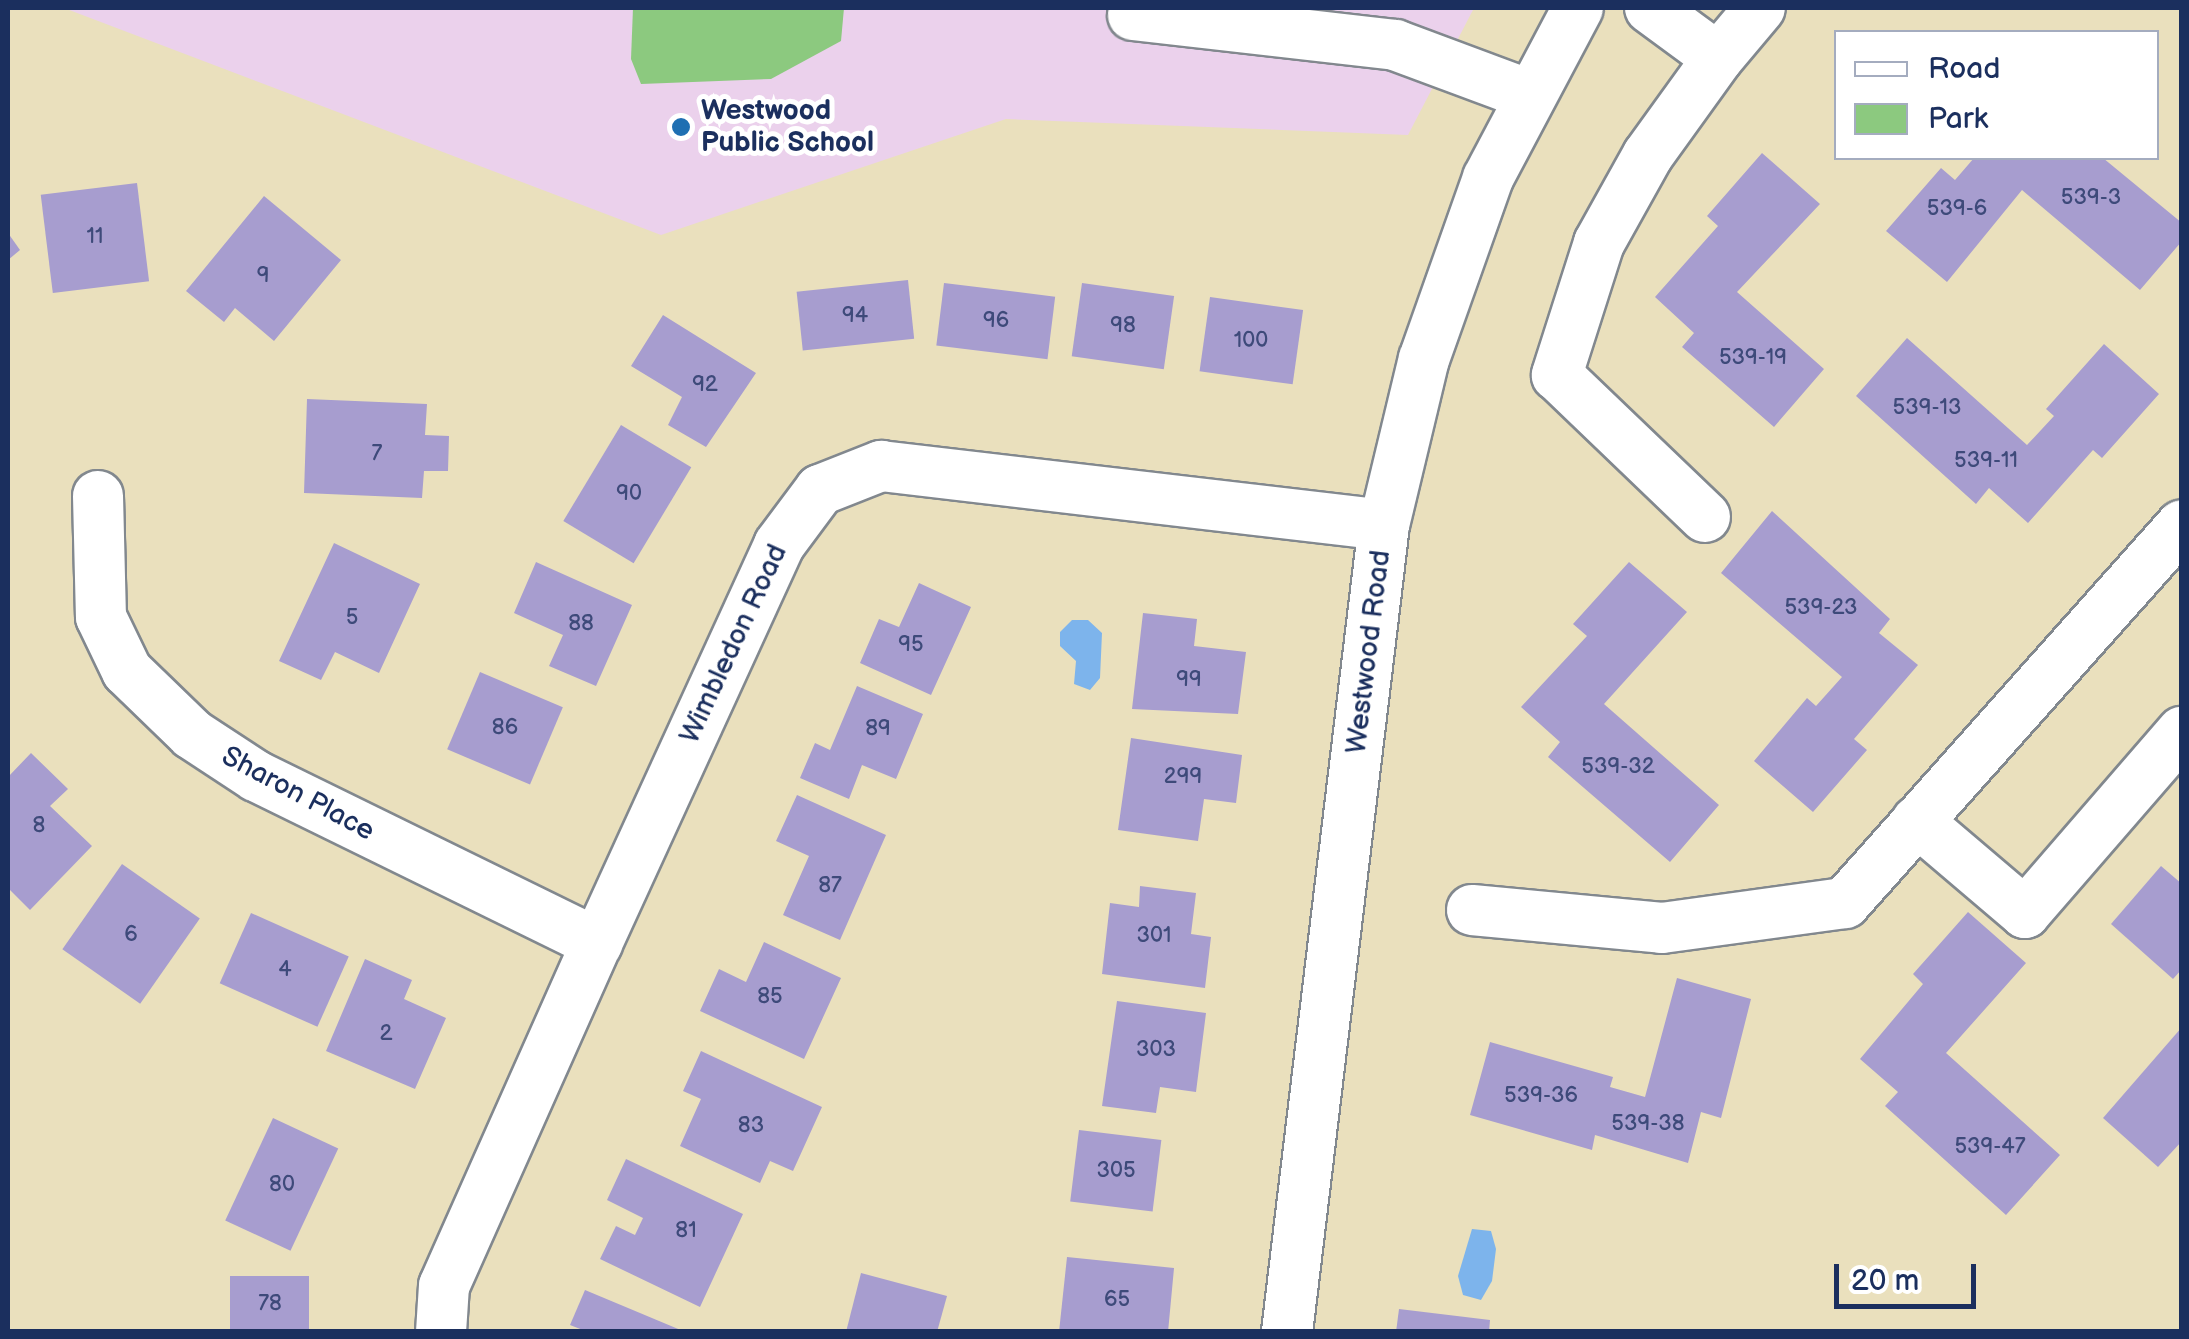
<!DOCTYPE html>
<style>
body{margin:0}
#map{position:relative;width:2189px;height:1339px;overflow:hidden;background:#eae0bd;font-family:"Balsamiq Sans",sans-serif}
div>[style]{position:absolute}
.built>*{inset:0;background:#ebd1ec}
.green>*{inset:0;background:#8cc97f}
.water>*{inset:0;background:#7db4ec}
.building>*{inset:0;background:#a79dcf;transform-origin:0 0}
.roads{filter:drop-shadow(2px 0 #82888e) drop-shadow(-2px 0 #82888e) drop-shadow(0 2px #82888e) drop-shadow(0 -2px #82888e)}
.minor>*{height:50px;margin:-25px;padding:0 25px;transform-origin:25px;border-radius:25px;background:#fff}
.dots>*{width:28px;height:28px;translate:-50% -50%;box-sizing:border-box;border:5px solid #fff;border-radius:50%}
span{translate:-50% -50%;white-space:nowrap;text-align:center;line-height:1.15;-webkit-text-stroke:10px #fff;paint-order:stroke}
.number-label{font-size:22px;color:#3e4a7a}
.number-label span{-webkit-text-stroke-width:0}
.poi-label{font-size:28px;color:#1b2f5e;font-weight:700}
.left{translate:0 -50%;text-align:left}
.street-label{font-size:28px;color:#1b2f5e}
.frame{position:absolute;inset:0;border:10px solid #1b2f5e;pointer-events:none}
.legend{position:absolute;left:1834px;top:30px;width:325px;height:130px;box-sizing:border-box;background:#fff;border:2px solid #a4acbf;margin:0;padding:12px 18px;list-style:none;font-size:30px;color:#1b2f5e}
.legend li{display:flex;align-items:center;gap:20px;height:50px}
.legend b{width:50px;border:2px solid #a4acbf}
.scale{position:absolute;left:1834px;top:1264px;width:142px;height:45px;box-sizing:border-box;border:5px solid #1b2f5e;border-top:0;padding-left:12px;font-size:30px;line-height:35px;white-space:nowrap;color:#1b2f5e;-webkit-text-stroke:8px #fff;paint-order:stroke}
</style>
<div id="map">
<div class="built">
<i style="clip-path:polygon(64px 8px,1474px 8px,1408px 135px,1006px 119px,661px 235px)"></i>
</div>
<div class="green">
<i style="clip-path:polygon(633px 8px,844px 8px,841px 41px,771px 79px,641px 84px,631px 59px)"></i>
</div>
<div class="water">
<i style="clip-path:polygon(1072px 620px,1088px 620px,1102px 633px,1100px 678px,1090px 690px,1074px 684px,1076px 661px,1060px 646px,1060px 632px)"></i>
<i style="clip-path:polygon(1472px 1229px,1491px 1231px,1496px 1249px,1492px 1281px,1481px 1300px,1463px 1295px,1458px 1276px)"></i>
</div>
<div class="building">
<i style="clip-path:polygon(1762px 153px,1820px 204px,1737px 292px,1824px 369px,1774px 427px,1682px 347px,1694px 333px,1655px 297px,1718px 226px,1707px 216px)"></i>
<i style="clip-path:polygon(1974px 158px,2103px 158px,2182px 223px,2182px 241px,2140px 290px,2022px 190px,1947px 282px,1886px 231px,1941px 168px,1955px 180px)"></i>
<i style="left:137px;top:183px;width:99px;height:97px;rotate:83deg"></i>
<i style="clip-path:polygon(264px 196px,341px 260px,274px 341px,235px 308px,224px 322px,186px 291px)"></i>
<i style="clip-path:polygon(8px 233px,20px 250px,8px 260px)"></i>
<i style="left:908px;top:280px;width:59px;height:112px;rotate:84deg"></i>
<i style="left:944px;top:283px;width:112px;height:63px;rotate:7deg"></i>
<i style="left:1082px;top:283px;width:93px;height:74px;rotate:8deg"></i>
<i style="left:1210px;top:297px;width:94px;height:75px;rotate:8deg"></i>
<i style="clip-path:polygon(663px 315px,756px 373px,706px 447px,668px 425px,682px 397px,631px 366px)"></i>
<i style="clip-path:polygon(1907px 338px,2027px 445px,2054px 416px,2046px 409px,2104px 344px,2159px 394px,2102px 458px,2093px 450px,2028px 523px,1989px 488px,1976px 504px,1856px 396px)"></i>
<i style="clip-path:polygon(307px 399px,427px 404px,425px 435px,449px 436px,448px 471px,424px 471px,422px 498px,304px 493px)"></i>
<i style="left:621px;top:425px;width:82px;height:112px;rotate:31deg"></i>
<i style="clip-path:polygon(1772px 511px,1890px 619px,1879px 633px,1918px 665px,1854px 739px,1867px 750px,1813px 812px,1754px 761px,1807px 698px,1816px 706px,1842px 677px,1721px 573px)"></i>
<i style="clip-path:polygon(334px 543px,420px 584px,379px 673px,335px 652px,321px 680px,279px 661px)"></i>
<i style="clip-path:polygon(536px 562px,632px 605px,596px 686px,549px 666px,563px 635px,514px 613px)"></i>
<i style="clip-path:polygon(1629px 562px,1687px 612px,1604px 704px,1719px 805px,1670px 862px,1548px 757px,1560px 742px,1521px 707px,1587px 636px,1573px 624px)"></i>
<i style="clip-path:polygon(919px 583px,971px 607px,931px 695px,860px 663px,879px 619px,899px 627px)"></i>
<i style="clip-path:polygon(1143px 613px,1197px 619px,1194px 646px,1246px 652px,1238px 714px,1132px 709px)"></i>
<i style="left:480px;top:672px;width:90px;height:84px;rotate:23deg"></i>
<i style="clip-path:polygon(857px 686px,923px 714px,896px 779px,862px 765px,849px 799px,800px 778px,815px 743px,830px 750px)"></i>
<i style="clip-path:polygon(1131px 738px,1242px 755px,1236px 803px,1204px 799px,1198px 841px,1118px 830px)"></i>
<i style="clip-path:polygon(31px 753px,68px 789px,50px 806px,92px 846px,30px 910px,8px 888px,8px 777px)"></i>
<i style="clip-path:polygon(797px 795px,886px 835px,840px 940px,783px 915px,809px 856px,776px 841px)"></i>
<i style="left:122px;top:864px;width:95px;height:104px;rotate:35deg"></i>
<i style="clip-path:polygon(2161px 866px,2182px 884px,2182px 969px,2173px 979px,2111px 924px)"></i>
<i style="clip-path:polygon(1140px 886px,1196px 893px,1191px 934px,1211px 937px,1205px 988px,1102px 974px,1110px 903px,1139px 907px)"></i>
<i style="clip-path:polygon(1968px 912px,2026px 963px,1946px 1053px,2060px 1155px,2006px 1215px,1885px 1106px,1898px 1092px,1860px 1059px,1923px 984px,1913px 974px)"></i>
<i style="left:251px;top:913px;width:107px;height:77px;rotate:24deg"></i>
<i style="clip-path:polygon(764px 942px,841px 978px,804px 1059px,700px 1011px,719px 969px,746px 982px)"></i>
<i style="clip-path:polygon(365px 959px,412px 980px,404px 999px,446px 1018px,415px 1089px,326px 1051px)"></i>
<i style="clip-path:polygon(1677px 978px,1751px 999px,1721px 1118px,1701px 1112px,1688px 1163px,1595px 1135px,1592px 1150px,1470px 1115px,1490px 1042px,1613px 1077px,1610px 1087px,1645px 1097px)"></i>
<i style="clip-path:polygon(1117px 1001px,1206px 1013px,1196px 1092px,1160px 1087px,1156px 1113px,1102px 1106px)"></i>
<i style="clip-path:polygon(2182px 1027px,2182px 1141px,2158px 1167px,2103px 1118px)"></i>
<i style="clip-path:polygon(701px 1051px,822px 1107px,793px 1171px,770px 1161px,760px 1183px,680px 1146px,701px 1099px,683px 1091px)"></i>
<i style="left:273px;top:1118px;width:72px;height:113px;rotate:25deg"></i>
<i style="left:1079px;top:1130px;width:83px;height:72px;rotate:7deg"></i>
<i style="clip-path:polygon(626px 1159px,743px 1214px,700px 1307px,600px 1259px,616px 1226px,635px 1235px,643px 1218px,607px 1200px)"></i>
<i style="clip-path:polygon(1067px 1257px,1174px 1268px,1168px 1332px,1059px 1332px)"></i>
<i style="clip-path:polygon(861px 1273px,947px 1296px,937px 1332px,846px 1332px)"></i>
<i style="left:309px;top:1276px;width:56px;height:79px;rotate:90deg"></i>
<i style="clip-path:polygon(585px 1290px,683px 1331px,683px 1332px,588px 1332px,570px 1325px)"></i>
<i style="clip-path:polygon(1399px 1309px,1490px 1320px,1489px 1332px,1396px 1332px)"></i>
</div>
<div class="roads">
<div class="minor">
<i style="left:1650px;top:8px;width:84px;rotate:36.3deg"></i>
<i style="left:1718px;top:58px;width:120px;rotate:125.8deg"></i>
<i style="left:1648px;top:155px;width:101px;rotate:119.1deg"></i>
<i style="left:1599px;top:243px;width:139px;rotate:107.7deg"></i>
<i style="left:1557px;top:375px;width:205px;rotate:43.8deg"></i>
<i style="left:1133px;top:15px;width:264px;rotate:6.5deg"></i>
<i style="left:1395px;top:45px;width:141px;rotate:20.4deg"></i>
<i style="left:1718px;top:58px;width:65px;rotate:-50deg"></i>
<i style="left:98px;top:496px;width:121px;rotate:88.6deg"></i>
<i style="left:101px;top:617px;width:60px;rotate:64.3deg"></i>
<i style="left:127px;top:671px;width:91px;rotate:44.1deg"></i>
<i style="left:192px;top:734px;width:77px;rotate:33.3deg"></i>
<i style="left:256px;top:776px;width:380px;rotate:26.1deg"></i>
<i style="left:1917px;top:821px;width:142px;rotate:40.4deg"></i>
<i style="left:2025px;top:913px;width:240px;rotate:-49.1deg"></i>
<i style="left:1472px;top:910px;width:191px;rotate:5.4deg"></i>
<i style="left:1662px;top:928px;width:185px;rotate:-7.8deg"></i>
<i style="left:1845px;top:903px;width:506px;rotate:-48.28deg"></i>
<i style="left:441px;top:1332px;width:46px;rotate:-86.3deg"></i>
<i style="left:444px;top:1286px;width:376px;rotate:-66deg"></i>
<i style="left:597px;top:943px;width:438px;rotate:-65.4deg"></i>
<i style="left:779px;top:545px;width:69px;rotate:-53.3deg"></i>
<i style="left:820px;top:490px;width:66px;rotate:-21.5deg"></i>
<i style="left:881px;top:466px;width:506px;rotate:6.69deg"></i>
<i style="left:1287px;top:1332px;width:813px;rotate:-83.15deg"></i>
<i style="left:1384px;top:525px;width:171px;rotate:-76.5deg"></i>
<i style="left:1424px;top:359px;width:192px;rotate:-70.5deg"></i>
<i style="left:1488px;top:178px;width:192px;rotate:-62.1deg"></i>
</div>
</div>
<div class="dots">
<i style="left:681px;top:127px;background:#1f6fb2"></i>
</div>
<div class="number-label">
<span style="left:2091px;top:198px">539-3</span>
<span style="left:1957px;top:209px">539-6</span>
<span style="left:95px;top:237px">11</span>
<span style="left:263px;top:276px">9</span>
<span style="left:855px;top:316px">94</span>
<span style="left:996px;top:321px">96</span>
<span style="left:1123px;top:326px">98</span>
<span style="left:1251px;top:341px">100</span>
<span style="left:1753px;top:358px">539-19</span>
<span style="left:705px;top:385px">92</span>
<span style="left:1927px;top:408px">539-13</span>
<span style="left:377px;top:454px">7</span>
<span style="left:1986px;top:461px">539-11</span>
<span style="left:629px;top:494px">90</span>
<span style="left:1821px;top:608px">539-23</span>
<span style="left:352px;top:618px">5</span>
<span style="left:581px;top:624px">88</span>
<span style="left:911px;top:645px">95</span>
<span style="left:1189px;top:680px">99</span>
<span style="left:505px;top:728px">86</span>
<span style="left:878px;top:729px">89</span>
<span style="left:1618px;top:767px">539-32</span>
<span style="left:1183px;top:777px">299</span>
<span style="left:39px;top:826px">8</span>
<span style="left:830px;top:886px">87</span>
<span style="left:131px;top:935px">6</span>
<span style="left:1154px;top:936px">301</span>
<span style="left:285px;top:970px">4</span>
<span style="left:770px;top:997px">85</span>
<span style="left:386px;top:1034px">2</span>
<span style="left:1156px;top:1050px">303</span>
<span style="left:1541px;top:1096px">539-36</span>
<span style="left:1648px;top:1124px">539-38</span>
<span style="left:751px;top:1126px">83</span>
<span style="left:1990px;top:1147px">539-47</span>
<span style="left:1116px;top:1171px">305</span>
<span style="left:282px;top:1185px">80</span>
<span style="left:686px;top:1231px">81</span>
<span style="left:1117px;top:1300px">65</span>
<span style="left:270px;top:1304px">78</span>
</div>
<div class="poi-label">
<span class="left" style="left:701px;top:127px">Westwood<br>Public School</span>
</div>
<div class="street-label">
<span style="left:734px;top:644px;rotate:-65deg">Wimbledon Road</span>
<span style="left:1369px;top:652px;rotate:-83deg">Westwood Road</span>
<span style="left:298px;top:794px;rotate:28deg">Sharon Place</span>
</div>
<div class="frame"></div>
<ul class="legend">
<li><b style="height:12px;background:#fff"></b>Road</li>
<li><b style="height:28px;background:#8cc97f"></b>Park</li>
</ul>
<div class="scale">20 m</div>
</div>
